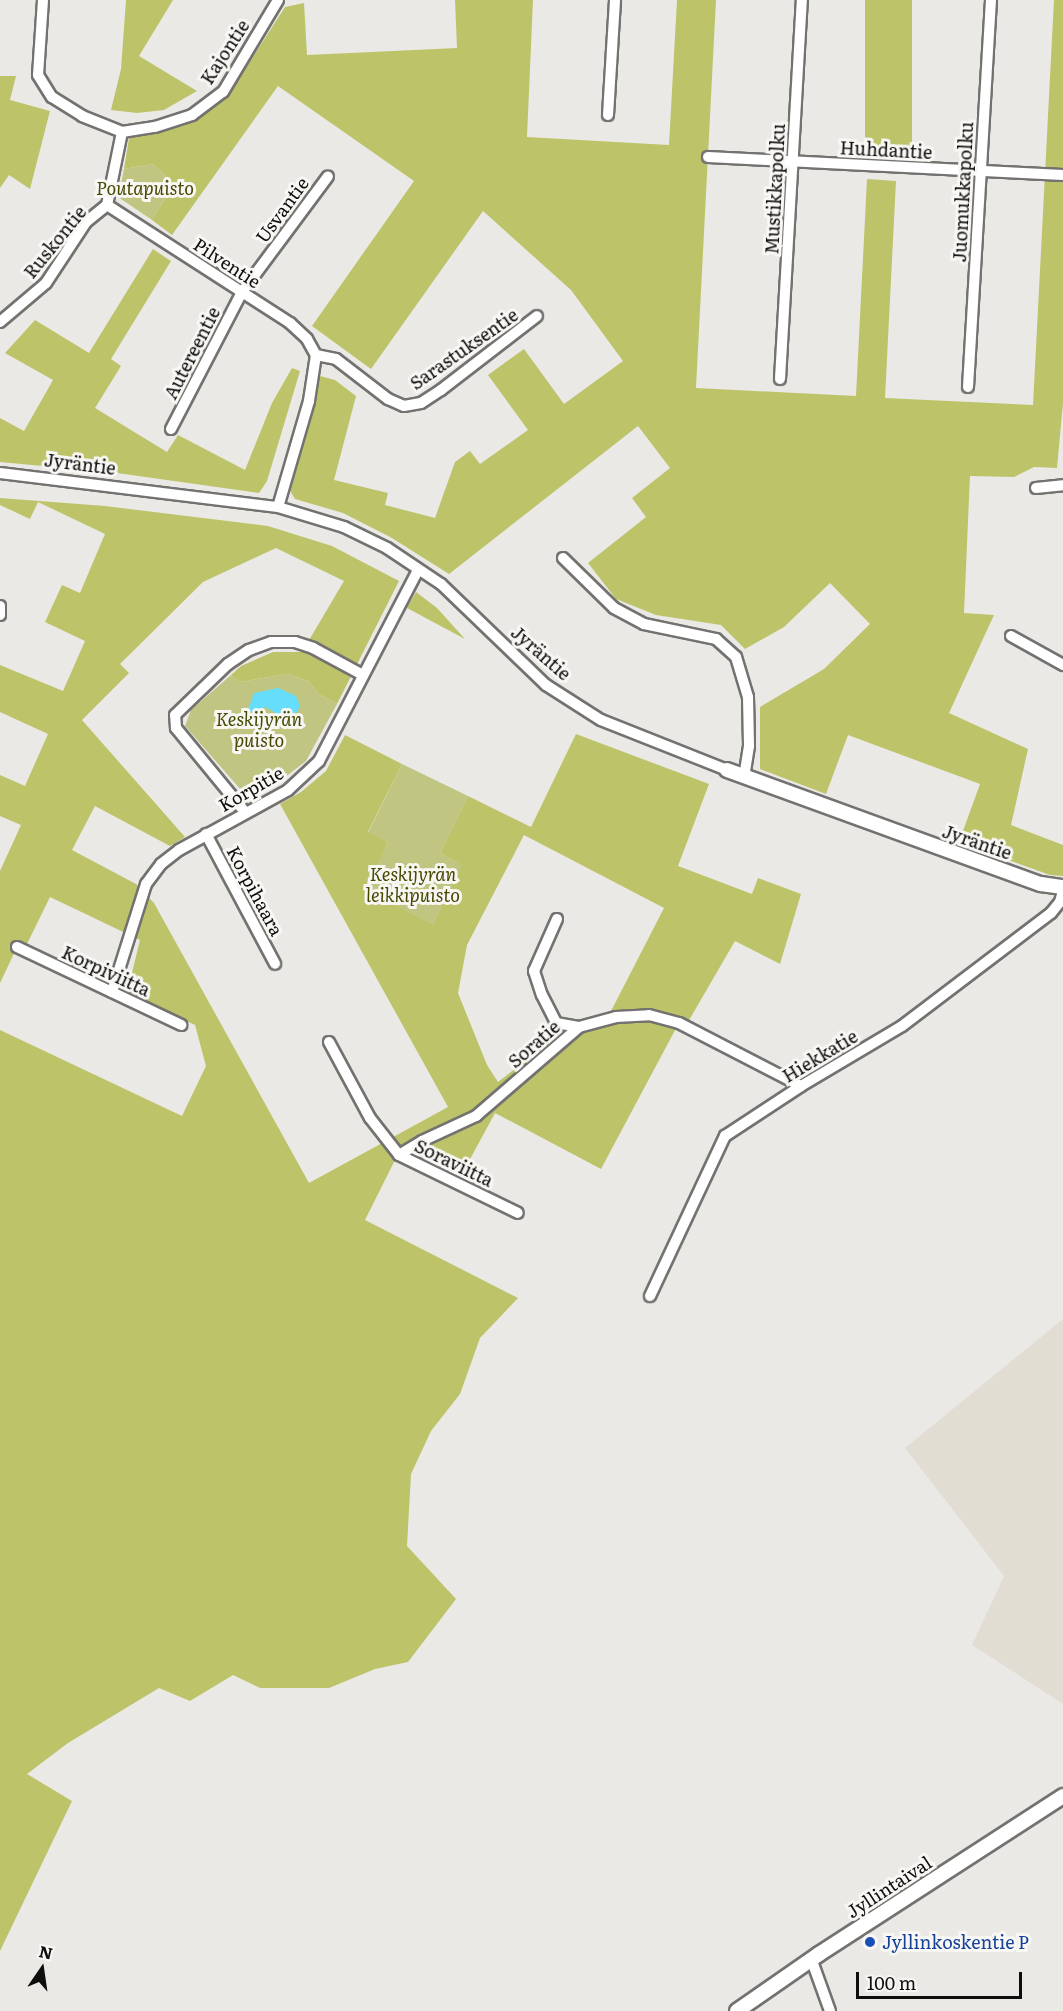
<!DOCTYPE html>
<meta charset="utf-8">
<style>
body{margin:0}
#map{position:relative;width:1063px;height:2011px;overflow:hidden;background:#ebe9e6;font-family:Literata,serif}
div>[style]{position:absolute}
.built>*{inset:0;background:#e2ddd3}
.green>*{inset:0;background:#c0c682}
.forest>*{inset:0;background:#bdc369;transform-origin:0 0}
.water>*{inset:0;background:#65ddfb}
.roads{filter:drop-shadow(2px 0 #747270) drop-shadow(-2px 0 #747270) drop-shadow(0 2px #747270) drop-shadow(0 -2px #747270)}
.minor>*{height:10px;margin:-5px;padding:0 5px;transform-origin:5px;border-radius:5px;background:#fff}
.tertiary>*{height:14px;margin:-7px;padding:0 7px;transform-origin:7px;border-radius:7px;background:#fff}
.dots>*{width:16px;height:16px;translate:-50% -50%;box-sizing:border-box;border:3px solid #f8f7f4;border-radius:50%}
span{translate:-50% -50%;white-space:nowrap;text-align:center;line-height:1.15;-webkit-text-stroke:6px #f8f7f4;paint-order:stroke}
.street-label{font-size:18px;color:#0e0e0d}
.park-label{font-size:18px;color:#464900;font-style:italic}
.transit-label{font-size:18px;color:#164399}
.left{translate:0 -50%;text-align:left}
.north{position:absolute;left:12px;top:1939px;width:60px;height:60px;-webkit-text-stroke:4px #f8f7f4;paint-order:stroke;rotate:13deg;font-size:16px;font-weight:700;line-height:24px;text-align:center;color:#0e0e0d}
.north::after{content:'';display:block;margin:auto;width:21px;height:27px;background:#0e0e0d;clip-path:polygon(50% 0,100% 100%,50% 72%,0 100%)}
.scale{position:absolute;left:856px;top:1972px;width:166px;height:27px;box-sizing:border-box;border:3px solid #0e0e0d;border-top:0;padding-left:8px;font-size:18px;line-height:21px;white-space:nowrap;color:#0e0e0d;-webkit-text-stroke:4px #f8f7f4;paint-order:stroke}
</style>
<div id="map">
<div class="built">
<i style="clip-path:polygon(1063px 1319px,1063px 1704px,972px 1645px,1004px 1576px,905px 1448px)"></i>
</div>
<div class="green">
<i style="clip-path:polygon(153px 164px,174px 184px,152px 220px,118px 197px,124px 169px)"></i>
<i style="clip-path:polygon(287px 674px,308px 681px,319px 694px,337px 704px,306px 761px,271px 788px,248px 798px,185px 726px,191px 710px,231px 675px,239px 682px)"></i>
<i style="clip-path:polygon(402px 764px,468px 796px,440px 853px,463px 865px,433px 924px,364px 890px,388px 843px,368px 833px)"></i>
</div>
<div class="forest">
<i style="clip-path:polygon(126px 0,173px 0,139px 56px,197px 91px,164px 110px,137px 113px,111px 110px,121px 69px)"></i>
<i style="clip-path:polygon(455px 0,533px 0,527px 137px,669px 145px,677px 0,716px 0,696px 388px,856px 396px,867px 179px,896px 181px,885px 398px,1033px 405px,1054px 0,1063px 0,1063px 403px,1057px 468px,1034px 467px,1014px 477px,970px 476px,964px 613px,994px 615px,949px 713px,1028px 749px,1011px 825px,1063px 845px,1063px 876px,1050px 875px,959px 842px,980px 784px,848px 735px,826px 794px,760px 769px,760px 707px,824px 669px,870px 624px,830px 583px,784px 627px,745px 649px,721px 625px,656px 615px,616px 599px,588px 563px,646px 517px,632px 498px,670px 468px,638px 426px,449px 574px,392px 538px,343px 513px,295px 499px,289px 489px,320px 376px,335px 380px,356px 396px,334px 480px,388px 493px,385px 505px,435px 518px,455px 462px,470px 451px,480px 464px,528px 430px,488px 375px,524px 349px,564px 404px,623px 361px,571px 290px,483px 211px,371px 369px,312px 326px,414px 181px,278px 86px,172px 235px,152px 220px,174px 184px,153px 164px,124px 169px,129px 138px,195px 121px,229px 94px,285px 7px,304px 3px,307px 55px,457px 48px)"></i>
<i style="left:865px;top:0;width:47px;height:149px"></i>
<i style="clip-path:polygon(0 76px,16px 76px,10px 100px,50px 111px,30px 189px,9px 175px,0 188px)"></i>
<i style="clip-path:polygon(153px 249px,171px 261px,111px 359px,121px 366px,95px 408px,167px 452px,178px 435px,245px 470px,272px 403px,292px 368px,300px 371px,267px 481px,259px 493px,117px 473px,0 462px,0 418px,24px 431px,53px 380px,5px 353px,35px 320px,89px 353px)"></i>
<i style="clip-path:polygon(evenodd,0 498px,105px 506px,268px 526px,332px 546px,399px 581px,337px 704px,319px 694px,308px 681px,287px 674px,239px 682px,231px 675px,241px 666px,273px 652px,302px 652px,344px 581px,276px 548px,203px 582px,120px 664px,129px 673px,82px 720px,185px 837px,170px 846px,95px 806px,72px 850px,136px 884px,154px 903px,309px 1183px,448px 1107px,280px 804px,301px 792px,326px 771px,345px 735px,402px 764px,368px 832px,388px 843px,365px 890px,433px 924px,462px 865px,440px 853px,468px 796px,531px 827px,576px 734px,709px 784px,678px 866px,752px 894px,758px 878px,801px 894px,780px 964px,735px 941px,688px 1022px,681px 1019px,601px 1169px,495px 1113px,462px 1174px,417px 1151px,395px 1160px,365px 1220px,518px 1298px,480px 1338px,460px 1394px,431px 1431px,411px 1474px,407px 1546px,456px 1599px,408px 1662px,375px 1669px,329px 1688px,260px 1688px,233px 1675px,190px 1701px,159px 1688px,68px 1743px,27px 1774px,72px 1801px,0 1951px,0 1030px,182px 1116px,206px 1066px,195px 1025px,127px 993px,140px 940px,50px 897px,26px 946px,19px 943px,0 983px,0 871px,21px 825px,0 816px,0 775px,25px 786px,48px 734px,0 712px,0 665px,63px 691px,85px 641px,45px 622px,62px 585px,80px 593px,105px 534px,38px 502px,30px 519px,0 505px,0 498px,524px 835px,664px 908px,609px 1015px,564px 1031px,498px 1082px,487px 1065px,458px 993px,467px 945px,524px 835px)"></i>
<i style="clip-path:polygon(416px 592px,437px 608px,465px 639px,407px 608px)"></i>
</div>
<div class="water">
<i style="clip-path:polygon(278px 688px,296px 696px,300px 706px,297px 712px,283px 717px,265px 707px,253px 713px,248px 710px,254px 693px)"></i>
</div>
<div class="roads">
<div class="minor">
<i style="left:43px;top:0;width:75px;rotate:93.8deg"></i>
<i style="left:38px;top:75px;width:26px;rotate:58deg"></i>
<i style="left:52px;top:97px;width:36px;rotate:32deg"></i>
<i style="left:82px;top:116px;width:43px;rotate:21.8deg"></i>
<i style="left:122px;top:132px;width:75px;rotate:101.6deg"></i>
<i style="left:608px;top:115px;width:115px;rotate:-86.5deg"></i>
<i style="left:122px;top:132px;width:33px;rotate:-9deg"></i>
<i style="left:155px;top:127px;width:39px;rotate:-18deg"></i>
<i style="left:192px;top:115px;width:39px;rotate:-37deg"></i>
<i style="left:223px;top:92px;width:107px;rotate:-59.1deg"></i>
<i style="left:708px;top:157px;width:355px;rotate:2.9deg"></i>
<i style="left:107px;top:205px;width:218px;rotate:32.8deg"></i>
<i style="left:290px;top:323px;width:23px;rotate:43deg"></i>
<i style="left:307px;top:339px;width:18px;rotate:61deg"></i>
<i style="left:316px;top:355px;width:47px;rotate:98.7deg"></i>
<i style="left:309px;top:401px;width:110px;rotate:106.3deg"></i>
<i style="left:0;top:322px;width:60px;rotate:-40.3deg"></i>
<i style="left:46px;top:283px;width:73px;rotate:-56.7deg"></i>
<i style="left:86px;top:222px;width:27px;rotate:-39deg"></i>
<i style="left:316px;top:355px;width:20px;rotate:11deg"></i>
<i style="left:336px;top:359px;width:66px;rotate:37.6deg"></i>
<i style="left:388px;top:399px;width:17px;rotate:24deg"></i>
<i style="left:404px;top:406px;width:17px;rotate:-10deg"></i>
<i style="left:421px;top:403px;width:24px;rotate:-33deg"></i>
<i style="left:441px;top:390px;width:121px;rotate:-37.6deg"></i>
<i style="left:780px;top:379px;width:380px;rotate:-86.7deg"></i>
<i style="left:968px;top:387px;width:388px;rotate:-86.6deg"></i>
<i style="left:171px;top:429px;width:154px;rotate:-62.6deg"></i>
<i style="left:242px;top:292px;width:144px;rotate:-53.4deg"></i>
<i style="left:0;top:473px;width:280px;rotate:7deg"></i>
<i style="left:278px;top:507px;width:69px;rotate:16.9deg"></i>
<i style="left:344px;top:527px;width:48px;rotate:26deg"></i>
<i style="left:387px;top:548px;width:65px;rotate:33.7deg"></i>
<i style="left:441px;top:584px;width:146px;rotate:43.9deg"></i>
<i style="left:546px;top:685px;width:65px;rotate:32.5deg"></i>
<i style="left:601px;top:720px;width:136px;rotate:21.6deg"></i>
<i style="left:1036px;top:488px;width:27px;rotate:-6deg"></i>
<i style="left:563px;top:558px;width:71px;rotate:44.4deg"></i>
<i style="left:614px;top:608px;width:34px;rotate:28deg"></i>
<i style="left:644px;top:624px;width:74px;rotate:11.8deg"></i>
<i style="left:716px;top:639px;width:27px;rotate:42deg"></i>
<i style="left:736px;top:657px;width:42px;rotate:73.3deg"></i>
<i style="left:748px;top:697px;width:49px;rotate:88.8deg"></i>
<i style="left:749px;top:746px;width:30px;rotate:99deg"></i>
<i style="left:0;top:606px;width:9px;rotate:90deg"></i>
<i style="left:1011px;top:636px;width:60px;rotate:29.1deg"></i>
<i style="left:245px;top:812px;width:109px;rotate:-129.4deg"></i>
<i style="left:176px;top:728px;width:13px;rotate:-94deg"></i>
<i style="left:175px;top:715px;width:74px;rotate:-43.9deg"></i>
<i style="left:228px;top:664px;width:25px;rotate:-34deg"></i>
<i style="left:249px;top:650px;width:23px;rotate:-20deg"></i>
<i style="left:271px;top:642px;width:24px"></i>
<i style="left:295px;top:642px;width:19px;rotate:18deg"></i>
<i style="left:313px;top:648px;width:57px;rotate:28.4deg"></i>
<i style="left:206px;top:834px;width:147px;rotate:62deg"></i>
<i style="left:557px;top:919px;width:57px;rotate:113.9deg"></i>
<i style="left:534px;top:971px;width:25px;rotate:72deg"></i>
<i style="left:542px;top:995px;width:31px;rotate:63deg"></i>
<i style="left:556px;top:1023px;width:23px;rotate:10deg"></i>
<i style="left:17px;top:947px;width:182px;rotate:25.4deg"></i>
<i style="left:112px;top:992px;width:113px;rotate:-72.5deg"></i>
<i style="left:146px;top:884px;width:25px;rotate:-53deg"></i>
<i style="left:161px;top:864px;width:23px;rotate:-38deg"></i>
<i style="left:179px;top:850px;width:124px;rotate:-28.8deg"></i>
<i style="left:288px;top:790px;width:42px;rotate:-43.1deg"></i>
<i style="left:319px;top:761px;width:215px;rotate:-62.6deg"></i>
<i style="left:329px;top:1042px;width:86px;rotate:61.7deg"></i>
<i style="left:370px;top:1118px;width:47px;rotate:51.9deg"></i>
<i style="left:399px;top:1155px;width:132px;rotate:26deg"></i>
<i style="left:399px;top:1155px;width:27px;rotate:-31deg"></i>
<i style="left:422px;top:1141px;width:60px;rotate:-24.8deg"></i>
<i style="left:476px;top:1116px;width:136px;rotate:-40.8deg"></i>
<i style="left:579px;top:1027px;width:38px;rotate:-15deg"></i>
<i style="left:616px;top:1017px;width:33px;rotate:-3deg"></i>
<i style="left:649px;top:1015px;width:31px;rotate:15deg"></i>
<i style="left:679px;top:1023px;width:137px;rotate:27.3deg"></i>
<i style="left:650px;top:1296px;width:177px;rotate:-64.9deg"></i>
<i style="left:725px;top:1136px;width:91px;rotate:-33.3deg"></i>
<i style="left:801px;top:1086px;width:117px;rotate:-30.7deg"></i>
<i style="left:902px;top:1026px;width:187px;rotate:-37.2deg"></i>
<i style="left:1051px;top:913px;width:14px;rotate:-51deg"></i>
<i style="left:1060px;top:902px;width:11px;rotate:-75deg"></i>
<i style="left:812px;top:1961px;width:53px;rotate:70.2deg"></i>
</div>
<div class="tertiary">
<i style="left:727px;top:770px;width:334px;rotate:20deg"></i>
<i style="left:1041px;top:884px;width:22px;rotate:8deg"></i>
<i style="left:737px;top:2011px;width:100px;rotate:-34.8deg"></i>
<i style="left:819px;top:1954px;width:291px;rotate:-32.9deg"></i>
</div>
</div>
<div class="dots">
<i style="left:870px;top:1942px;background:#1a4fb4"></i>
</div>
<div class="street-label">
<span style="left:225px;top:52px;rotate:-57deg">Kajontie</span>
<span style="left:886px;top:150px;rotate:3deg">Huhdantie</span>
<span style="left:775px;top:189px;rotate:-87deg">Mustikkapolku</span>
<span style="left:963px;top:192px;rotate:-87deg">Juomukkapolku</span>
<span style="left:282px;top:210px;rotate:-54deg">Usvantie</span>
<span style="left:55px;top:242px;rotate:-51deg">Ruskontie</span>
<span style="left:227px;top:263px;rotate:33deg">Pilventie</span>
<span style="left:464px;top:349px;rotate:-35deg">Sarastuksentie</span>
<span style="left:192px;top:353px;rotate:-63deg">Autereentie</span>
<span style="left:80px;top:464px;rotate:7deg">Jyräntie</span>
<span style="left:541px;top:653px;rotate:41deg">Jyräntie</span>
<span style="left:251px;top:789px;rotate:-30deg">Korpitie</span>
<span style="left:977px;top:842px;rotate:19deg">Jyräntie</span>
<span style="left:255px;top:891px;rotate:62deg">Korpihaara</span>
<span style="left:106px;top:971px;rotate:25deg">Korpiviitta</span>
<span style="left:534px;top:1044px;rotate:-41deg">Soratie</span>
<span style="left:820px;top:1056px;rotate:-31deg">Hiekkatie</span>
<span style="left:454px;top:1163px;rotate:26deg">Soraviitta</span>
<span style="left:889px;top:1887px;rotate:-33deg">Jyllintaival</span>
</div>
<div class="park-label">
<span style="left:145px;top:188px">Poutapuisto</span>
<span style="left:259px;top:730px">Keskijyrän<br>puisto</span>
<span style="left:413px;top:885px">Keskijyrän<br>leikkipuisto</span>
</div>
<div class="transit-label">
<span class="left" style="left:882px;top:1942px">Jyllinkoskentie P</span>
</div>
<div class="north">N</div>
<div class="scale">100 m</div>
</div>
